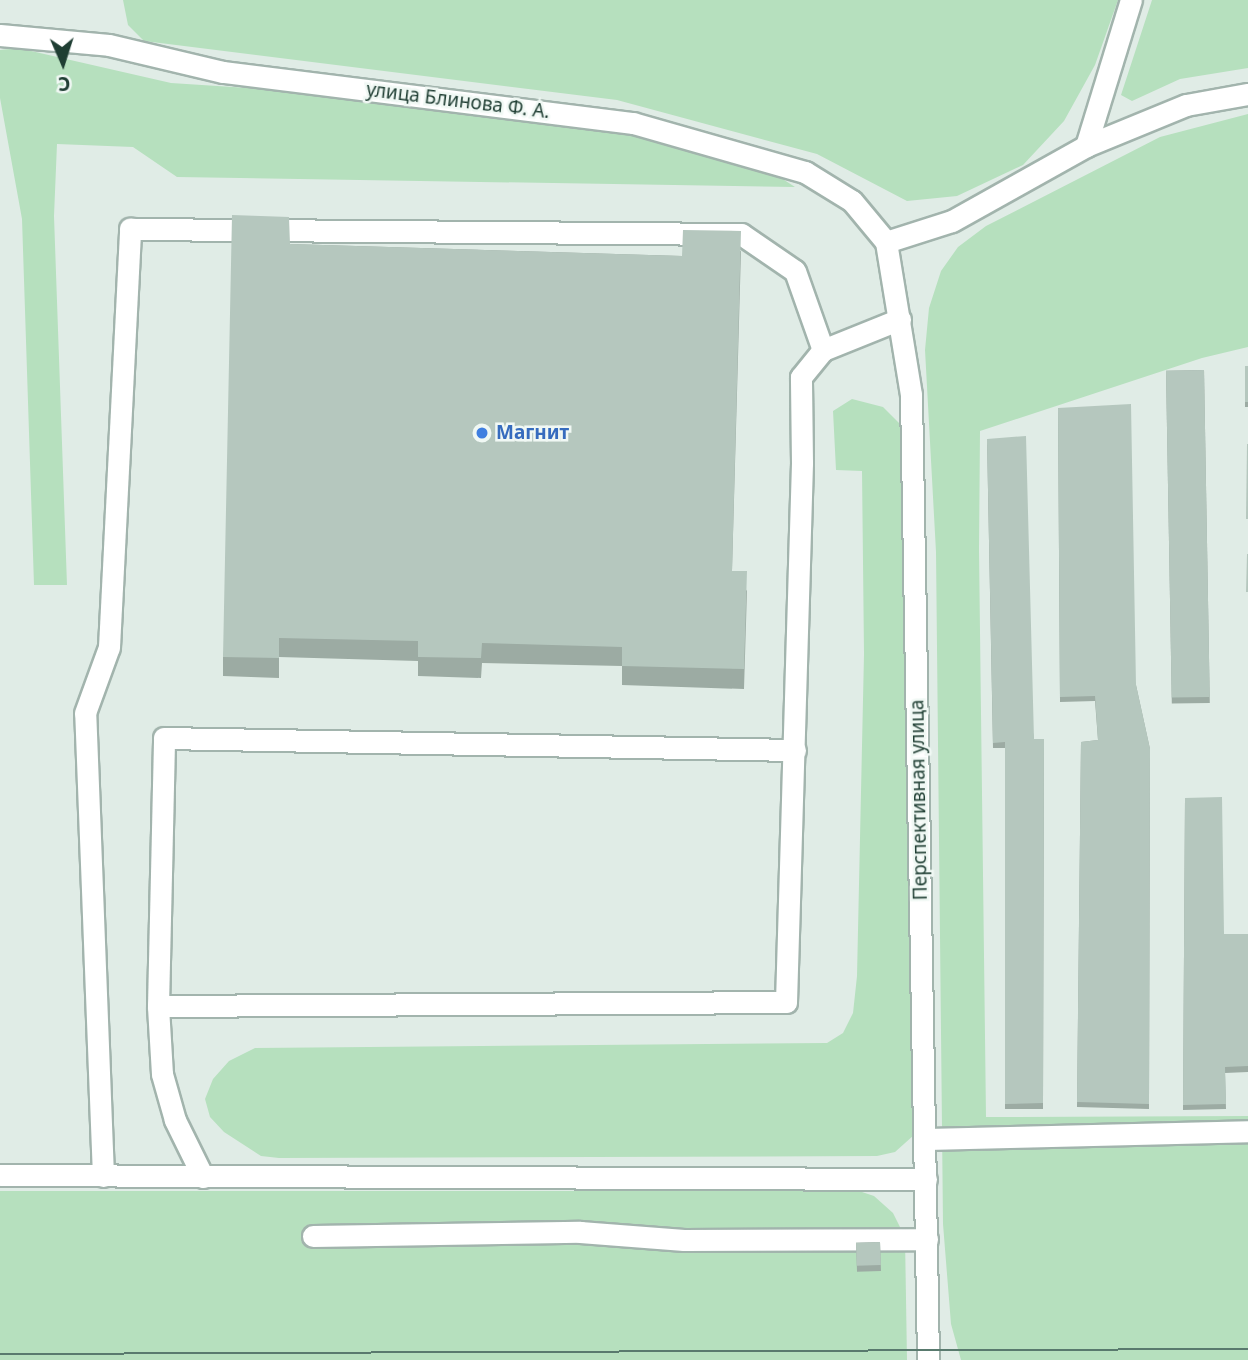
<!DOCTYPE html>
<meta charset="utf-8">
<style>
body{margin:0}
#map{position:relative;width:1248px;height:1360px;overflow:hidden;background:#e0ece6;font-family:"Noto Sans",sans-serif}
div>[style]{position:absolute}
.green>*{inset:0;background:#b6e0be}
.roads{filter:drop-shadow(2px 0 #a2b4ad) drop-shadow(-2px 0 #a2b4ad) drop-shadow(0 2px #a2b4ad) drop-shadow(0 -2px #a2b4ad)}
.minor>*{height:21px;margin:-10.5px;padding:0 10.5px;transform-origin:10.5px;border-radius:10.5px;background:#fff}
.tram>*{height:2px;margin:-1px;padding:0 1px;transform-origin:1px;border-radius:1px;background:#597a6e}
.wall>*{inset:0;background:#9caba3;transform-origin:0 0}
.building>*{inset:0;background:#b5c7be;transform-origin:0 0}
.dots>*{width:19px;height:19px;translate:-50% -50%;box-sizing:border-box;border:4px solid #f0f8f4;border-radius:50%}
span{translate:-50% -50%;white-space:nowrap;text-align:center;line-height:1.15;-webkit-text-stroke:5px #f0f8f4;paint-order:stroke}
.street-label{font-size:19px;color:#1f3e33}
.shop-label{font-size:19px;color:#366cbe;font-weight:700}
.left{translate:0 -50%;text-align:left}
.north{position:absolute;left:28px;top:28px;width:70px;height:70px;-webkit-text-stroke:5px #f0f8f4;paint-order:stroke;rotate:177deg;font-size:19px;font-weight:700;line-height:28px;text-align:center;color:#1f3e33}
.north::after{content:'';display:block;margin:auto;width:24px;height:32px;background:#1f3e33;clip-path:polygon(50% 0,100% 100%,50% 72%,0 100%)}
</style>
<div id="map">
<div class="green">
<i style="clip-path:polygon(123px 0,1118px 0,1095px 65px,1064px 121px,1023px 165px,957px 196px,907px 201px,817px 154px,617px 100px,144px 41px,128px 25px)"></i>
<i style="clip-path:polygon(1152px 0,1248px 0,1248px 68px,1180px 79px,1132px 101px,1121px 95px)"></i>
<i style="clip-path:polygon(18px 48px,171px 83px,356px 95px,566px 120px,664px 142px,775px 174px,795px 187px,177px 177px,133px 147px,57px 144px,54px 216px,67px 585px,34px 585px,22px 219px,0 98px,0 50px)"></i>
<i style="clip-path:polygon(1248px 114px,1248px 347px,1202px 358px,980px 431px,979px 550px,986px 1117px,1248px 1116px,1248px 1360px,961px 1360px,951px 1324px,943px 1224px,936px 552px,925px 350px,929px 308px,941px 271px,958px 247px,986px 226px,1160px 137px)"></i>
<i style="clip-path:polygon(852px 399px,883px 407px,901px 425px,914px 1135px,895px 1152px,877px 1156px,279px 1158px,261px 1156px,224px 1132px,210px 1117px,205px 1099px,213px 1079px,229px 1061px,255px 1048px,827px 1043px,843px 1033px,853px 1013px,857px 976px,864px 654px,862px 471px,836px 470px,833px 411px)"></i>
<i style="clip-path:polygon(0 1191px,859px 1191px,874px 1196px,893px 1213px,905px 1237px,907px 1360px,0 1360px)"></i>
</div>
<div class="roads">
<div class="minor">
<i style="left:0;top:35px;width:109px;rotate:5.2deg"></i>
<i style="left:109px;top:45px;width:117px;rotate:13.3deg"></i>
<i style="left:223px;top:72px;width:413px;rotate:7.1deg"></i>
<i style="left:633px;top:123px;width:179px;rotate:15.9deg"></i>
<i style="left:805px;top:172px;width:55px;rotate:31.7deg"></i>
<i style="left:852px;top:201px;width:53px;rotate:50.3deg"></i>
<i style="left:886px;top:242px;width:155px;rotate:80.7deg"></i>
<i style="left:911px;top:395px;width:965px;rotate:88.99deg"></i>
<i style="left:1086px;top:146px;width:153px;rotate:-72.9deg"></i>
<i style="left:886px;top:242px;width:69px;rotate:-17.7deg"></i>
<i style="left:952px;top:221px;width:154px;rotate:-29.2deg"></i>
<i style="left:1086px;top:146px;width:108px;rotate:-22.3deg"></i>
<i style="left:1186px;top:105px;width:63px;rotate:-10.1deg"></i>
<i style="left:158px;top:1006px;width:628px;rotate:-0.36deg"></i>
<i style="left:786px;top:1002px;width:539px;rotate:-88.3deg"></i>
<i style="left:802px;top:463px;width:86px;rotate:-90.7deg"></i>
<i style="left:801px;top:377px;width:35px;rotate:-51deg"></i>
<i style="left:823px;top:350px;width:83px;rotate:-21.9deg"></i>
<i style="left:927px;top:1139px;width:321px;rotate:-1.4deg"></i>
<i style="left:0;top:1175px;width:926px;rotate:0.25deg"></i>
<i style="left:103px;top:1176px;width:463px;rotate:-92.2deg"></i>
<i style="left:85px;top:713px;width:70px;rotate:-70deg"></i>
<i style="left:109px;top:647px;width:419px;rotate:-87.1deg"></i>
<i style="left:130px;top:229px;width:611px;rotate:0.47deg"></i>
<i style="left:741px;top:234px;width:65px;rotate:34.4deg"></i>
<i style="left:795px;top:271px;width:84px;rotate:70.5deg"></i>
<i style="left:203px;top:1177px;width:64px;rotate:-116.2deg"></i>
<i style="left:175px;top:1120px;width:48px;rotate:-105.8deg"></i>
<i style="left:162px;top:1074px;width:68px;rotate:-93.4deg"></i>
<i style="left:158px;top:1006px;width:268px;rotate:-88.7deg"></i>
<i style="left:164px;top:738px;width:631px;rotate:1.09deg"></i>
<i style="left:313px;top:1236px;width:267px;rotate:-0.9deg"></i>
<i style="left:580px;top:1232px;width:104px;rotate:4.4deg"></i>
<i style="left:684px;top:1240px;width:243px;rotate:-0.2deg"></i>
</div>
</div>
<div class="tram">
<i style="left:0;top:1354px;width:1248px;rotate:-0.23deg"></i>
</div>
<div class="wall">
<i style="clip-path:polygon(290px 244px,682px 256px,741px 251px,732px 571px,747px 591px,744px 689px,622px 685px,622px 666px,482px 663px,481px 678px,418px 676px,418px 661px,279px 657px,279px 678px,223px 676px,223px 657px)"></i>
<i style="left:1245px;top:366px;width:3px;height:41px"></i>
<i style="left:1204px;top:370px;width:333px;height:38px;rotate:89deg"></i>
<i style="clip-path:polygon(1058px 408px,1136px 685px,1150px 749px,1149px 1109px,1077px 1107px,1081px 742px,1098px 740px,1095px 701px,1060px 702px)"></i>
<i style="clip-path:polygon(987px 439px,1034px 739px,1044px 739px,1043px 1109px,1005px 1109px,1005px 748px,993px 748px)"></i>
<i style="clip-path:polygon(1185px 798px,1224px 934px,1248px 934px,1248px 1072px,1225px 1073px,1226px 1109px,1183px 1110px)"></i>
<i style="left:880px;top:1242px;width:29px;height:24px;rotate:88deg"></i>
</div>
<div class="building">
<i style="clip-path:polygon(232px 215px,289px 217px,290px 244px,682px 256px,683px 230px,741px 231px,732px 571px,747px 571px,744px 669px,622px 666px,622px 647px,482px 643px,481px 658px,418px 657px,418px 641px,279px 638px,279px 658px,223px 657px)"></i>
<i style="left:1245px;top:366px;width:3px;height:36px"></i>
<i style="left:1204px;top:370px;width:327px;height:38px;rotate:89deg"></i>
<i style="clip-path:polygon(1131px 404px,1136px 685px,1150px 749px,1149px 1104px,1077px 1102px,1081px 742px,1098px 740px,1095px 696px,1060px 697px,1058px 408px)"></i>
<i style="clip-path:polygon(1026px 436px,1034px 739px,1044px 739px,1043px 1103px,1005px 1104px,1005px 742px,993px 743px,987px 439px)"></i>
<i style="clip-path:polygon(1247px 444px,1248px 444px,1248px 519px,1246px 519px)"></i>
<i style="clip-path:polygon(1247px 554px,1248px 554px,1248px 592px,1246px 592px)"></i>
<i style="clip-path:polygon(1222px 797px,1224px 934px,1248px 934px,1248px 1066px,1225px 1067px,1226px 1104px,1183px 1105px,1185px 798px)"></i>
<i style="left:880px;top:1242px;width:23px;height:24px;rotate:88deg"></i>
</div>
<div class="dots">
<i style="left:482px;top:433px;background:#3f7fe0"></i>
</div>
<div class="street-label">
<span style="left:458px;top:101px;rotate:7deg">улица Блинова Ф. А.</span>
<span style="left:919px;top:800px;rotate:-91deg">Перспективная улица</span>
</div>
<div class="shop-label">
<span class="left" style="left:496px;top:433px">Магнит</span>
</div>
<div class="north">С</div>
</div>
